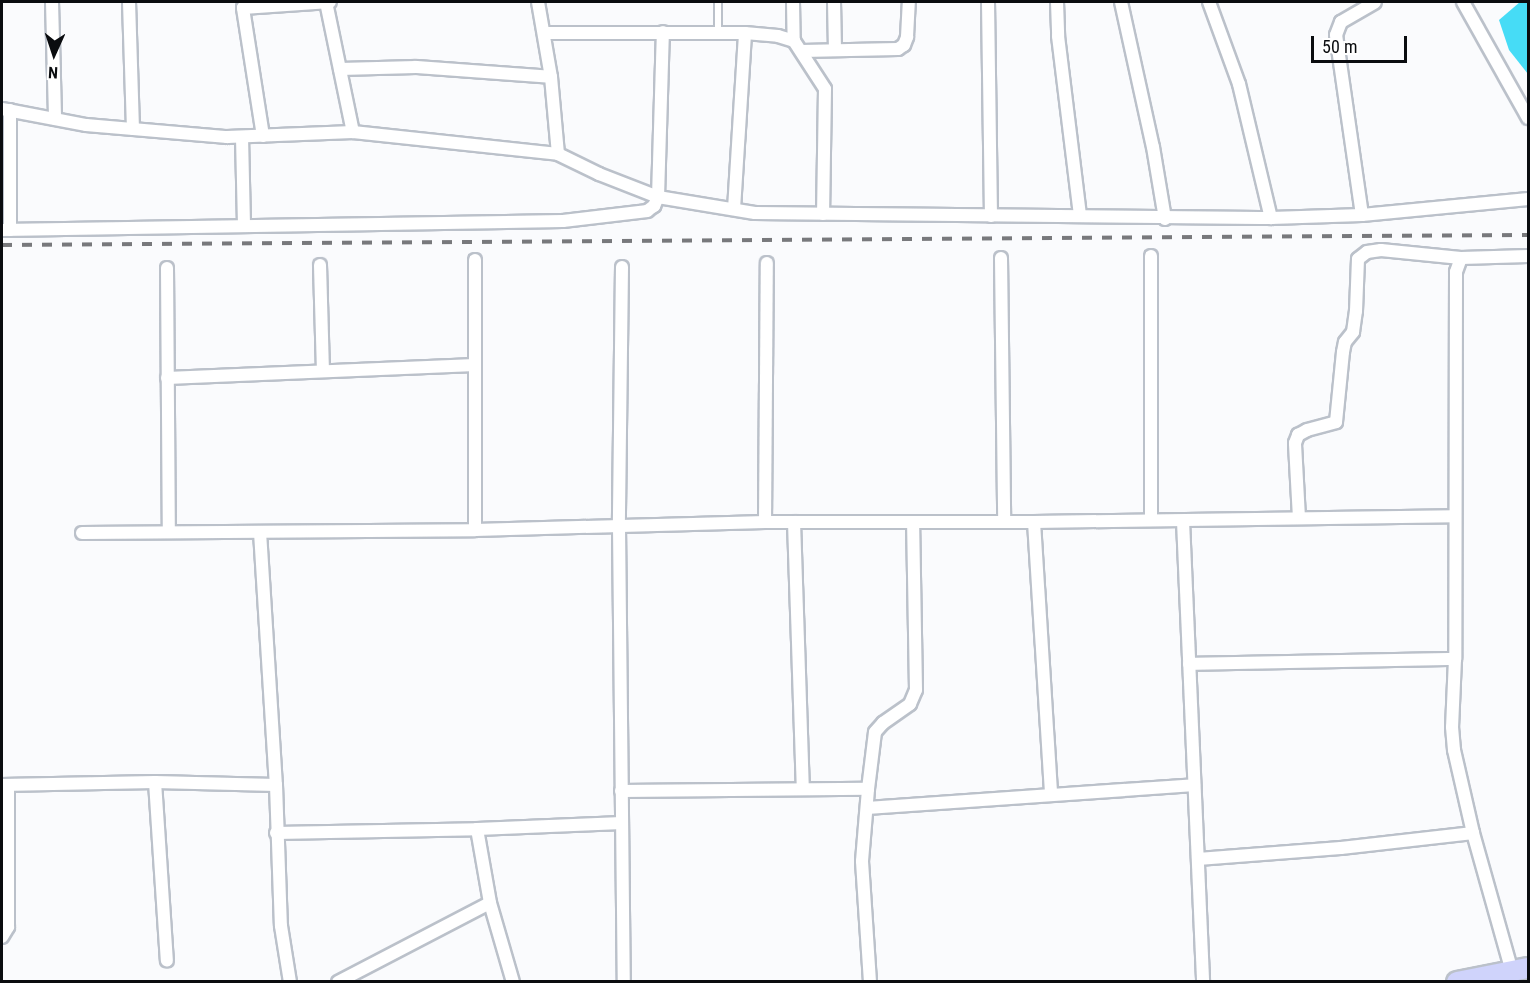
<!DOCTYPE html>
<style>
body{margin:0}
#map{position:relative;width:1530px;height:983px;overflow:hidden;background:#fafbfd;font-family:"Roboto Condensed",sans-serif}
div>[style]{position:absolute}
.water>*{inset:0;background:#46dcf6}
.roads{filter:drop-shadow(2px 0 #bbc1ca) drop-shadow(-2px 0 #bbc1ca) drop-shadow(0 2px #bbc1ca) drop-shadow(0 -2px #bbc1ca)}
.lane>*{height:6px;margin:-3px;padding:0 3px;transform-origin:3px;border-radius:3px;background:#fff}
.street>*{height:12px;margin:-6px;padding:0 6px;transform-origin:6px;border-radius:6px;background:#fff}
.primary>*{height:20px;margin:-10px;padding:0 10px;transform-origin:10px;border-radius:10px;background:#cfd3fb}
.rail>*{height:4px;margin-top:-2px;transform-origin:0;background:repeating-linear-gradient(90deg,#78797c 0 10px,transparent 0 20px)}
span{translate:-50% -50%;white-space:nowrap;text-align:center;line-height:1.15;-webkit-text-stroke:4.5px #fff;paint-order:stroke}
.frame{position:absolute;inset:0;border:3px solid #0a0c0f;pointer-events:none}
.north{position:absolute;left:24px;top:24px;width:60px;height:60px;-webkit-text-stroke:4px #fff;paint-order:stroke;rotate:183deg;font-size:16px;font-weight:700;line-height:24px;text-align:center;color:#0a0c0f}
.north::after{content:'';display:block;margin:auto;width:21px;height:27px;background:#0a0c0f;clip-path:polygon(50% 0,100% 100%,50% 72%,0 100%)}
.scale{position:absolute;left:1311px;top:36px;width:96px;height:27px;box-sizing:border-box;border:3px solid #0a0c0f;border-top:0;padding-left:8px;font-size:18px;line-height:21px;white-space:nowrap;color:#0a0c0f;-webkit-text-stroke:4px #fff;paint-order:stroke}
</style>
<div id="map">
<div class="water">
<i style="clip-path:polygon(1520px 2px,1528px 2px,1528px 74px,1509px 50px,1499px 20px)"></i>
</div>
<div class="roads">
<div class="lane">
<i style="left:718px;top:33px;width:31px;rotate:-90deg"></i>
</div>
<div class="street">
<i style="left:52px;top:2px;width:117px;rotate:88.5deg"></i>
<i style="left:129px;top:2px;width:127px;rotate:88.2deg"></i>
<i style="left:326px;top:2px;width:133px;rotate:78.3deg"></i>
<i style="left:538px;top:2px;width:76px;rotate:80.2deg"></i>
<i style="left:551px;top:77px;width:77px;rotate:84.8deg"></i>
<i style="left:793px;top:2px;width:39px;rotate:89deg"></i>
<i style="left:834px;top:2px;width:48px;rotate:88.8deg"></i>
<i style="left:988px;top:2px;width:214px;rotate:89.2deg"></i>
<i style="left:1057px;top:2px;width:34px;rotate:88deg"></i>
<i style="left:1058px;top:36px;width:181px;rotate:83deg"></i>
<i style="left:1121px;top:2px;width:148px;rotate:77.6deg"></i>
<i style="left:1153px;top:147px;width:73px;rotate:80.5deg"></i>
<i style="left:1209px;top:2px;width:87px;rotate:69.9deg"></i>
<i style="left:1239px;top:84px;width:138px;rotate:76.6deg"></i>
<i style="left:1463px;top:2px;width:133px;rotate:60.7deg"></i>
<i style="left:544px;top:33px;width:201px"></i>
<i style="left:745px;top:33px;width:33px;rotate:5deg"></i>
<i style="left:778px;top:36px;width:17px;rotate:17deg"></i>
<i style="left:794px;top:41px;width:57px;rotate:57.1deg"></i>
<i style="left:825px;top:89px;width:125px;rotate:90.9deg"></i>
<i style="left:802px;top:51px;width:96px;rotate:-1.2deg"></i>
<i style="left:898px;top:49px;width:7px;rotate:-34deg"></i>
<i style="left:904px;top:45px;width:9px;rotate:-69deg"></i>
<i style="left:907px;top:37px;width:35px;rotate:-87deg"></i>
<i style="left:340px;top:69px;width:76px;rotate:-1.5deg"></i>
<i style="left:416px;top:67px;width:135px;rotate:4.2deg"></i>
<i style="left:2px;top:109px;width:86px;rotate:10.8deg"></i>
<i style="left:86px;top:125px;width:142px;rotate:4.9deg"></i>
<i style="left:227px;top:137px;width:126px;rotate:-2.3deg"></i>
<i style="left:353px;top:132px;width:206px;rotate:6.1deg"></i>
<i style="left:558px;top:154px;width:46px;rotate:26deg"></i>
<i style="left:599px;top:174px;width:63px;rotate:21.3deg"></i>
<i style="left:658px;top:197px;width:98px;rotate:9.4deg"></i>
<i style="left:755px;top:213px;width:516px;rotate:0.56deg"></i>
<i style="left:1271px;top:218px;width:91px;rotate:-1.9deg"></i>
<i style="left:1362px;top:215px;width:167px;rotate:-5.5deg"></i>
<i style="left:10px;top:110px;width:120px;rotate:90deg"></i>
<i style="left:263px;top:136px;width:130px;rotate:-98.9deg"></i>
<i style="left:243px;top:8px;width:87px;rotate:-3.9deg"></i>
<i style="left:242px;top:137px;width:89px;rotate:88.7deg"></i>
<i style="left:734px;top:209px;width:176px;rotate:-86.4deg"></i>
<i style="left:1362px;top:215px;width:182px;rotate:-98.2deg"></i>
<i style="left:1336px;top:35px;width:14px;rotate:-69deg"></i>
<i style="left:1341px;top:22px;width:39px;rotate:-30deg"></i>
<i style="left:2px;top:230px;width:561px;rotate:-0.92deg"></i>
<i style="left:563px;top:221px;width:85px;rotate:-6.8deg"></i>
<i style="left:647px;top:211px;width:9px;rotate:-36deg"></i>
<i style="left:654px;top:206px;width:10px;rotate:-66deg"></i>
<i style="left:658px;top:197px;width:165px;rotate:-88.3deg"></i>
<i style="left:1151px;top:256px;width:264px;rotate:90deg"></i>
<i style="left:1001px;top:258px;width:264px;rotate:89.3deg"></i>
<i style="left:1461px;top:258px;width:15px;rotate:110deg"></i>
<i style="left:1456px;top:272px;width:387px;rotate:90.1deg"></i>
<i style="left:1455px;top:659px;width:68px;rotate:92.5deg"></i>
<i style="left:1452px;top:727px;width:23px;rotate:85deg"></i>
<i style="left:1454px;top:750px;width:85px;rotate:77.1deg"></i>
<i style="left:1473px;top:833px;width:144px;rotate:74.3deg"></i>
<i style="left:475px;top:260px;width:270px;rotate:90deg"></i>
<i style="left:320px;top:265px;width:106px;rotate:88.4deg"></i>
<i style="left:622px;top:267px;width:260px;rotate:90.7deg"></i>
<i style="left:619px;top:527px;width:455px;rotate:89.4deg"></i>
<i style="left:167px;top:268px;width:264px;rotate:89.6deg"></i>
<i style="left:167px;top:378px;width:308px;rotate:-2.4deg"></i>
<i style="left:1299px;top:518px;width:75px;rotate:-93.1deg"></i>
<i style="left:1295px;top:443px;width:9px;rotate:-69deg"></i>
<i style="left:1298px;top:435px;width:10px;rotate:-29deg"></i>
<i style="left:1307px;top:430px;width:30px;rotate:-15deg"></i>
<i style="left:1336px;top:422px;width:70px;rotate:-84.3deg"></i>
<i style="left:1343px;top:352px;width:10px;rotate:-79deg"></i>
<i style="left:1345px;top:342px;width:13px;rotate:-51deg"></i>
<i style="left:1353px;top:332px;width:21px;rotate:-82deg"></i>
<i style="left:1356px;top:311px;width:52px;rotate:-87.8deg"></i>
<i style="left:1358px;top:259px;width:11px;rotate:-38deg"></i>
<i style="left:1367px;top:252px;width:14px;rotate:-8deg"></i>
<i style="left:1381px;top:250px;width:80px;rotate:5.7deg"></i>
<i style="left:1461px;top:258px;width:67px;rotate:-1.7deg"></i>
<i style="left:1183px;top:521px;width:461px;rotate:87.5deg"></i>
<i style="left:765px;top:522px;width:259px;rotate:-89.6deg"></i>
<i style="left:794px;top:522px;width:267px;rotate:88.1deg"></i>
<i style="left:1034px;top:522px;width:272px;rotate:86.4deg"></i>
<i style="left:260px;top:532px;width:254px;rotate:86.4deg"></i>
<i style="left:276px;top:785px;width:141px;rotate:88deg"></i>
<i style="left:281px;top:926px;width:57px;rotate:80.9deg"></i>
<i style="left:82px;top:533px;width:393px;rotate:-0.4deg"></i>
<i style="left:475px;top:530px;width:290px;rotate:-1.6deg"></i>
<i style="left:765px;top:522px;width:269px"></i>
<i style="left:1034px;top:522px;width:420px;rotate:-0.8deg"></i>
<i style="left:1189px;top:664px;width:266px;rotate:-1.1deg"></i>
<i style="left:155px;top:782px;width:179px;rotate:86.2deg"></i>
<i style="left:2px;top:785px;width:153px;rotate:-1.1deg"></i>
<i style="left:155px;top:782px;width:121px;rotate:1.4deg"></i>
<i style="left:621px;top:791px;width:247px;rotate:-0.5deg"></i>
<i style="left:867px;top:808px;width:328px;rotate:-4deg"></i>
<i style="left:477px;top:829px;width:75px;rotate:80deg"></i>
<i style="left:490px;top:903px;width:82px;rotate:73.8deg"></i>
<i style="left:276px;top:833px;width:201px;rotate:-1.1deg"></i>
<i style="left:477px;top:829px;width:145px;rotate:-2.4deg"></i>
<i style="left:1198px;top:859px;width:143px;rotate:-4.4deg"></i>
<i style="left:1341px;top:848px;width:133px;rotate:-6.5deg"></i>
<i style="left:2px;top:937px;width:12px;rotate:-59deg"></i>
<i style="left:8px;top:927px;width:142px;rotate:-90deg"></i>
<i style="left:338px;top:982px;width:171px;rotate:-27.5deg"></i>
<i style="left:870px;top:982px;width:121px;rotate:-93.8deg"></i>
<i style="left:862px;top:861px;width:72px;rotate:-85.2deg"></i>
<i style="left:868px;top:789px;width:57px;rotate:-83deg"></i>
<i style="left:875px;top:732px;width:12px;rotate:-48deg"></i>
<i style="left:883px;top:723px;width:33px;rotate:-35deg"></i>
<i style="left:910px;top:704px;width:15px;rotate:-67deg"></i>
<i style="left:916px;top:690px;width:167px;rotate:-91deg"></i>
</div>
<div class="primary">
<i style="left:1457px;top:982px;width:72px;rotate:-11.2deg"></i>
</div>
</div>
<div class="rail">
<i style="left:2px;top:245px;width:1526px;rotate:-0.38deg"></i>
</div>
<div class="frame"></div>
<div class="north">N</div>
<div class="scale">50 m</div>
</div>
